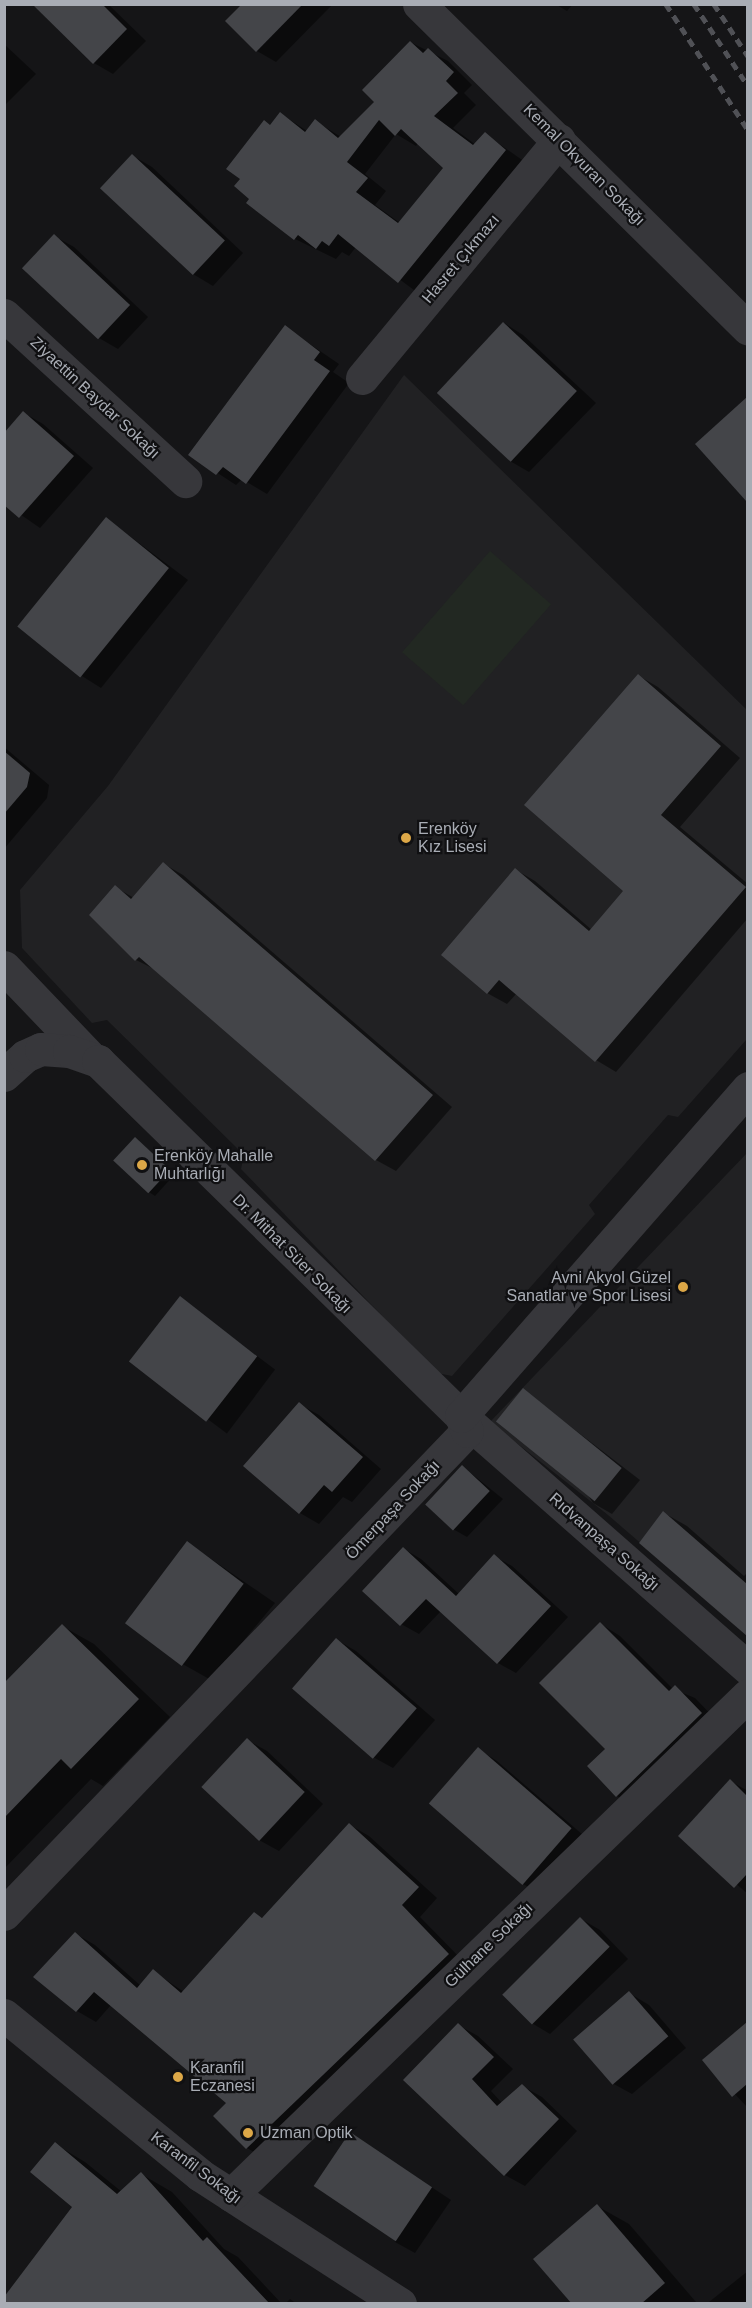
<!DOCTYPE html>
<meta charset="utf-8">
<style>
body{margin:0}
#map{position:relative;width:752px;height:2308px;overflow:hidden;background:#151517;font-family:Arial,sans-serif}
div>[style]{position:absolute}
.built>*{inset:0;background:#212123}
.green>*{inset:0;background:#222822;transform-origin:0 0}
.shadow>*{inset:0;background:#0007;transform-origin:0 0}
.building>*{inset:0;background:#444549;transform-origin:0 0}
.minor>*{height:33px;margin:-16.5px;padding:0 16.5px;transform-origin:16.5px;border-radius:16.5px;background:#37373b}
.rail>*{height:4.5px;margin-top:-2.25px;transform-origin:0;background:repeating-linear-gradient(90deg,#505156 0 8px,transparent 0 14px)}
.dots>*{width:16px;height:16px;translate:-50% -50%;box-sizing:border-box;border:3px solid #101012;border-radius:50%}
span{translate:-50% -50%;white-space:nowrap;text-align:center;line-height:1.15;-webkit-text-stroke:4.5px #101012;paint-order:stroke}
.street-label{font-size:16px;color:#a9adb5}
.poi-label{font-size:16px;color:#a9adb5}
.left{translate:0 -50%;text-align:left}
.right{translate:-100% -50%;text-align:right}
.frame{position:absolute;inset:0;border:6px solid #a9adb5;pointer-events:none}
</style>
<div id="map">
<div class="built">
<i style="clip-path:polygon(404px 375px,747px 710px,747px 1039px,678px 1117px,668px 1115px,589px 1205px,595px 1214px,452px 1376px,437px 1373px,241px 1169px,244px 1155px,107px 1020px,92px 1023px,22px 948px,20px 890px,108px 786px)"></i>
<i style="clip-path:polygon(747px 1153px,747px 1635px,608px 1515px,490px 1422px)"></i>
</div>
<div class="green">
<i style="left:490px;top:551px;width:81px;height:134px;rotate:41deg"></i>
</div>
<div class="shadow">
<i style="clip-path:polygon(34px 4px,108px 4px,146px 41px,113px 74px,94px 63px)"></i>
<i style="clip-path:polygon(244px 4px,333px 4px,276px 62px,257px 51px)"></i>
<i style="clip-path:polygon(555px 4px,573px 4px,567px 11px)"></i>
<i style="clip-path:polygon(evenodd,410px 42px,448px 61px,472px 85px,464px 93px,476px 105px,453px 128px,476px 145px,485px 134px,525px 162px,418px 293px,356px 247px,349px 256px,342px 252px,336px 259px,295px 239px,248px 203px,271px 126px,281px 114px,307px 131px,315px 121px,341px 137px,376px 102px,410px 42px,396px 134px,416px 146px,418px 143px,445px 168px,400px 223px,375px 205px,386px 191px,365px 174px,396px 134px)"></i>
<i style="clip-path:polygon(4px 44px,36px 74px,4px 106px)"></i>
<i style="clip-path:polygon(133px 156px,152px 167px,243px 253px,213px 286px,193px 274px)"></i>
<i style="clip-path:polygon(54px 236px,74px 247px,148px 317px,118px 349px,99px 338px)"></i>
<i style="clip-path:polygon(504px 323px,523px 335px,596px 403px,529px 472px,510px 461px)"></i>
<i style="clip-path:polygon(285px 327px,339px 364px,333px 372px,349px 383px,267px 494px,242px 479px,236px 485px,190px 455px)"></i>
<i style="clip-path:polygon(748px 399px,748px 500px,697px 444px)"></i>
<i style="clip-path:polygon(24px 413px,43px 424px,93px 468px,40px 528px,4px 503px)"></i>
<i style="clip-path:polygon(107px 519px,188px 580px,101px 688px,82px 676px)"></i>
<i style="clip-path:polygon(639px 676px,658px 687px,740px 758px,680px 827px,748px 884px,748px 918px,616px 1072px,596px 1060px,517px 993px,507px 1004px,487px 993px,516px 870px,535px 881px,592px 930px,625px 891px)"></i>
<i style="clip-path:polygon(4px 747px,49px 785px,47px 798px,4px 849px)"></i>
<i style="clip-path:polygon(164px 864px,183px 875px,452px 1107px,396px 1171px,376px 1160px,156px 970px,136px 960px,115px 887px,134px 898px)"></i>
<i style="clip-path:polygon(136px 1139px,175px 1174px,155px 1196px,149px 1192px)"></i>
<i style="left:180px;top:1298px;width:119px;height:80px;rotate:37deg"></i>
<i style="clip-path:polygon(523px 1390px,640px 1480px,612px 1514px,593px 1503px)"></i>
<i style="clip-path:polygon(299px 1404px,319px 1415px,381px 1469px,352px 1502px,343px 1497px,319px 1524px,300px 1513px)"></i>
<i style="clip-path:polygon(462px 1466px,503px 1499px,467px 1537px,453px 1529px)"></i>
<i style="clip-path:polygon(664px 1513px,687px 1526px,744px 1576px,748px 1572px,748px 1634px,641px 1543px)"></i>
<i style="clip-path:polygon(188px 1543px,275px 1603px,211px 1680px,179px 1662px)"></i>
<i style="clip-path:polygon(404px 1549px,421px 1559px,459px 1594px,494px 1556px,512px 1566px,568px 1617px,516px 1673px,498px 1663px,441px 1611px,419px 1634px,401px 1624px)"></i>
<i style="clip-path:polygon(601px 1624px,620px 1636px,673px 1689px,695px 1698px,721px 1725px,636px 1807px,617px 1796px,608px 1749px)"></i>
<i style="clip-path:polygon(62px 1626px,94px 1644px,170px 1717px,103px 1786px,91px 1779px,4px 1869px,4px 1685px)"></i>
<i style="clip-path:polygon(337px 1640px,356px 1651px,435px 1720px,393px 1768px,373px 1757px,294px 1689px)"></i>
<i style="clip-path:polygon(247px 1740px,267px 1751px,323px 1804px,279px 1851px,259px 1840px)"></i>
<i style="clip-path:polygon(478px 1749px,497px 1761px,590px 1841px,543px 1895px,523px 1884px)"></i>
<i style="clip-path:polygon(730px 1781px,748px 1791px,748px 1894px,680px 1836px)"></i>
<i style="clip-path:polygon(350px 1825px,369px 1836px,437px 1898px,420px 1917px,467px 1965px,266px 2159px,247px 2148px,228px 2103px,111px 2005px,96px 2022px,77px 2011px,76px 1934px,95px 1945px,141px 1986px,153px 1971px,184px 1992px,255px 1914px,263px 1918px)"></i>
<i style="clip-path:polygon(581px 1919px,600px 1930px,628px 1959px,550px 2034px,530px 2022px)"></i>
<i style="clip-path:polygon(629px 1993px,649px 2005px,686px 2048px,632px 2094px,612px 2083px)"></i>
<i style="clip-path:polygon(748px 2024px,748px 2108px,704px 2061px)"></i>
<i style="clip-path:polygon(458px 2025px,478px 2036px,513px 2069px,491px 2091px,502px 2103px,522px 2086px,542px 2097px,577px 2131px,525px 2186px,505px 2175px,406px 2079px)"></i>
<i style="clip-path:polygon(351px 2134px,451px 2200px,415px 2253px,395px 2242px)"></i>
<i style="clip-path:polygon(55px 2144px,85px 2162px,122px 2192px,141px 2174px,172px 2192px,224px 2249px,238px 2257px,282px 2304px,4px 2304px,74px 2206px)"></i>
<i style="clip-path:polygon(597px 2206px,629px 2224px,696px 2302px,574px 2304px)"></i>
<i style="clip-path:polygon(748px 2271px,748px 2304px,710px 2304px,709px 2302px)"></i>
<i style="clip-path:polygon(290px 2299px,297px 2304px,285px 2304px)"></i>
</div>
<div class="building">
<i style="clip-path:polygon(32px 4px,102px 4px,127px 29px,93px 64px)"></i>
<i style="clip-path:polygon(242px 4px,303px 4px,256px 52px,225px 21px)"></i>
<i style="clip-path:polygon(evenodd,410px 41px,423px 53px,428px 48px,454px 72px,446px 81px,458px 93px,434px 116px,473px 145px,485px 132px,506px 150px,398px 283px,338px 234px,329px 246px,322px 241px,316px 249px,298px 235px,294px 240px,246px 203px,249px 199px,234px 186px,240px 179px,226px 169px,264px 120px,270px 125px,280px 112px,305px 132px,315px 119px,338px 138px,374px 102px,362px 90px,410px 41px,379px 120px,395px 136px,401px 129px,443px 168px,398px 223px,356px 192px,368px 178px,347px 162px,379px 120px)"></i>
<i style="left:132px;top:154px;width:127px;height:47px;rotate:43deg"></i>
<i style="left:54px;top:234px;width:104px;height:47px;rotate:43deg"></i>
<i style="left:503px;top:322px;width:101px;height:97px;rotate:43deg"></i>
<i style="clip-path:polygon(285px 325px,320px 352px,314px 360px,330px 371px,246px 484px,223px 467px,216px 475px,188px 455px)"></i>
<i style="clip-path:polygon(747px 397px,747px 502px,695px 444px)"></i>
<i style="clip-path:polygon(23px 411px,74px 456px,19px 518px,4px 505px,4px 433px)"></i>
<i style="left:106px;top:517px;width:81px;height:141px;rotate:39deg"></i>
<i style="clip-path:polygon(638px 674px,721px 746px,661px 815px,746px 887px,595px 1062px,499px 980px,487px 994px,441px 955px,515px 868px,589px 931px,623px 891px,524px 805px)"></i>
<i style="clip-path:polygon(4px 751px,30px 773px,27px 787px,4px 814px)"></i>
<i style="clip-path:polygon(163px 862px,433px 1095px,375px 1161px,139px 957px,135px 961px,89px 915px,115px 885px,131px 899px)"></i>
<i style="left:135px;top:1137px;width:48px;height:32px;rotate:43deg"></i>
<i style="left:180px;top:1296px;width:98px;height:83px;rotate:38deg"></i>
<i style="left:523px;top:1388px;width:127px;height:43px;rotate:39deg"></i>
<i style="clip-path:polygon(299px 1402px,363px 1457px,332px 1492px,324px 1485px,299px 1514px,243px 1466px)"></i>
<i style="left:462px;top:1465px;width:38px;height:54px;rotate:43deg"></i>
<i style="clip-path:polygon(663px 1511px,747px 1584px,747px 1636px,639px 1543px)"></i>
<i style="left:187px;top:1541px;width:71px;height:103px;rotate:37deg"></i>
<i style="clip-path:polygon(403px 1547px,456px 1596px,494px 1554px,551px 1606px,497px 1664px,426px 1599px,400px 1626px,362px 1591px)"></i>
<i style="clip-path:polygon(600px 1622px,669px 1691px,675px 1685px,702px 1713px,616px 1797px,587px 1766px,605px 1749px,539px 1683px)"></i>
<i style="clip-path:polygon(62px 1624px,139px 1699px,71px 1769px,61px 1759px,4px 1818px,4px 1683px)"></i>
<i style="left:336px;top:1638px;width:107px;height:67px;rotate:41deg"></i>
<i style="left:247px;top:1738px;width:79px;height:67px;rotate:43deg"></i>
<i style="left:478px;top:1747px;width:124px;height:75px;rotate:41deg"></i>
<i style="clip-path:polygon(730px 1779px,747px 1796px,747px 1874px,734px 1888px,678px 1836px)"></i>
<i style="clip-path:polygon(349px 1823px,419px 1887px,402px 1905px,449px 1954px,246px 2149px,213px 2116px,226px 2103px,94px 1992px,76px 2012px,33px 1977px,75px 1932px,137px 1988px,153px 1969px,181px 1993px,254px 1912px,262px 1918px)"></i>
<i style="left:580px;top:1917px;width:42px;height:110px;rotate:45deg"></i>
<i style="left:629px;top:1991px;width:60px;height:74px;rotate:49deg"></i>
<i style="clip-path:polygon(747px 2022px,747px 2084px,732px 2097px,702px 2060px)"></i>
<i style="clip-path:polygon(458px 2023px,494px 2057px,472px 2079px,497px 2106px,522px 2084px,559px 2119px,504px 2176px,403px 2080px)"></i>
<i style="left:350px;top:2132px;width:99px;height:65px;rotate:34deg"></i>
<i style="clip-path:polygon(55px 2142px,117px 2194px,141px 2172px,203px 2241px,207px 2237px,270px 2304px,4px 2304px,4px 2297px,72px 2207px,30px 2172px)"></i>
<i style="clip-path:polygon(597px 2204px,665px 2283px,641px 2304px,572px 2304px,533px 2259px)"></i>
</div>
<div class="minor">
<i style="left:419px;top:4px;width:462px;rotate:44.6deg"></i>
<i style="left:4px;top:315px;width:246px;rotate:42.5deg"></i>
<i style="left:362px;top:378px;width:309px;rotate:-50.4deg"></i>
<i style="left:4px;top:967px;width:124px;rotate:46.3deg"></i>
<i style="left:4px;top:1075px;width:28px;rotate:-42deg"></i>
<i style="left:25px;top:1056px;width:17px;rotate:-24deg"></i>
<i style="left:41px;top:1049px;width:28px;rotate:4deg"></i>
<i style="left:69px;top:1051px;width:31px;rotate:19deg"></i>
<i style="left:98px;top:1061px;width:508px;rotate:44.36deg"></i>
<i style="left:461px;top:1416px;width:382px;rotate:41.3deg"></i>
<i style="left:4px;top:1914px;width:669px;rotate:-46.21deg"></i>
<i style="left:467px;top:1431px;width:16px;rotate:-112deg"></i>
<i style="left:461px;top:1416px;width:436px;rotate:-48.8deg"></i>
<i style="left:4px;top:2015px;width:253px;rotate:39.2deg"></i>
<i style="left:200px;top:2175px;width:238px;rotate:32.8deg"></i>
<i style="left:231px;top:2195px;width:719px;rotate:-44.04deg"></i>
</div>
<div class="rail">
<i style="left:666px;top:4px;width:150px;rotate:56.9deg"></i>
<i style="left:694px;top:4px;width:98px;rotate:56.6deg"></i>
<i style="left:714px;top:4px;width:62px;rotate:56.8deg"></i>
</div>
<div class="dots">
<i style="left:406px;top:838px;background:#dca747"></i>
<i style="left:142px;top:1165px;background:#dca747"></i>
<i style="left:683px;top:1287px;background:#dca747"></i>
<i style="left:178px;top:2077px;background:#dca747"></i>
<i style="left:248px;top:2133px;background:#dca747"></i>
</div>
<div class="street-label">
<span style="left:584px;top:165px;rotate:45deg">Kemal Okvuran Sokağı</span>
<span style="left:461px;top:259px;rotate:-50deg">Hasret Çıkmazı</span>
<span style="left:95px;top:398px;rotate:43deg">Ziyaettin Baydar Sokağı</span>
<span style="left:292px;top:1254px;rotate:45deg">Dr. Mithat Süer Sokağı</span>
<span style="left:393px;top:1510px;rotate:-47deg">Ömerpaşa Sokağı</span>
<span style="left:604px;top:1542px;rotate:41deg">Rıdvanpaşa Sokağı</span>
<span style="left:489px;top:1945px;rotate:-44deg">Gülhane Sokağı</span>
<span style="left:196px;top:2168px;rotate:37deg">Karanfil Sokağı</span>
</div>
<div class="poi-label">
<span class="left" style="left:418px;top:838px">Erenköy<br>Kız Lisesi</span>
<span class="left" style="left:154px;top:1165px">Erenköy Mahalle<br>Muhtarlığı</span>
<span class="right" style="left:671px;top:1287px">Avni Akyol Güzel<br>Sanatlar ve Spor Lisesi</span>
<span class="left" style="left:190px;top:2077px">Karanfil<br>Eczanesi</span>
<span class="left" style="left:260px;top:2133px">Uzman Optik</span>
</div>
<div class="frame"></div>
</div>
